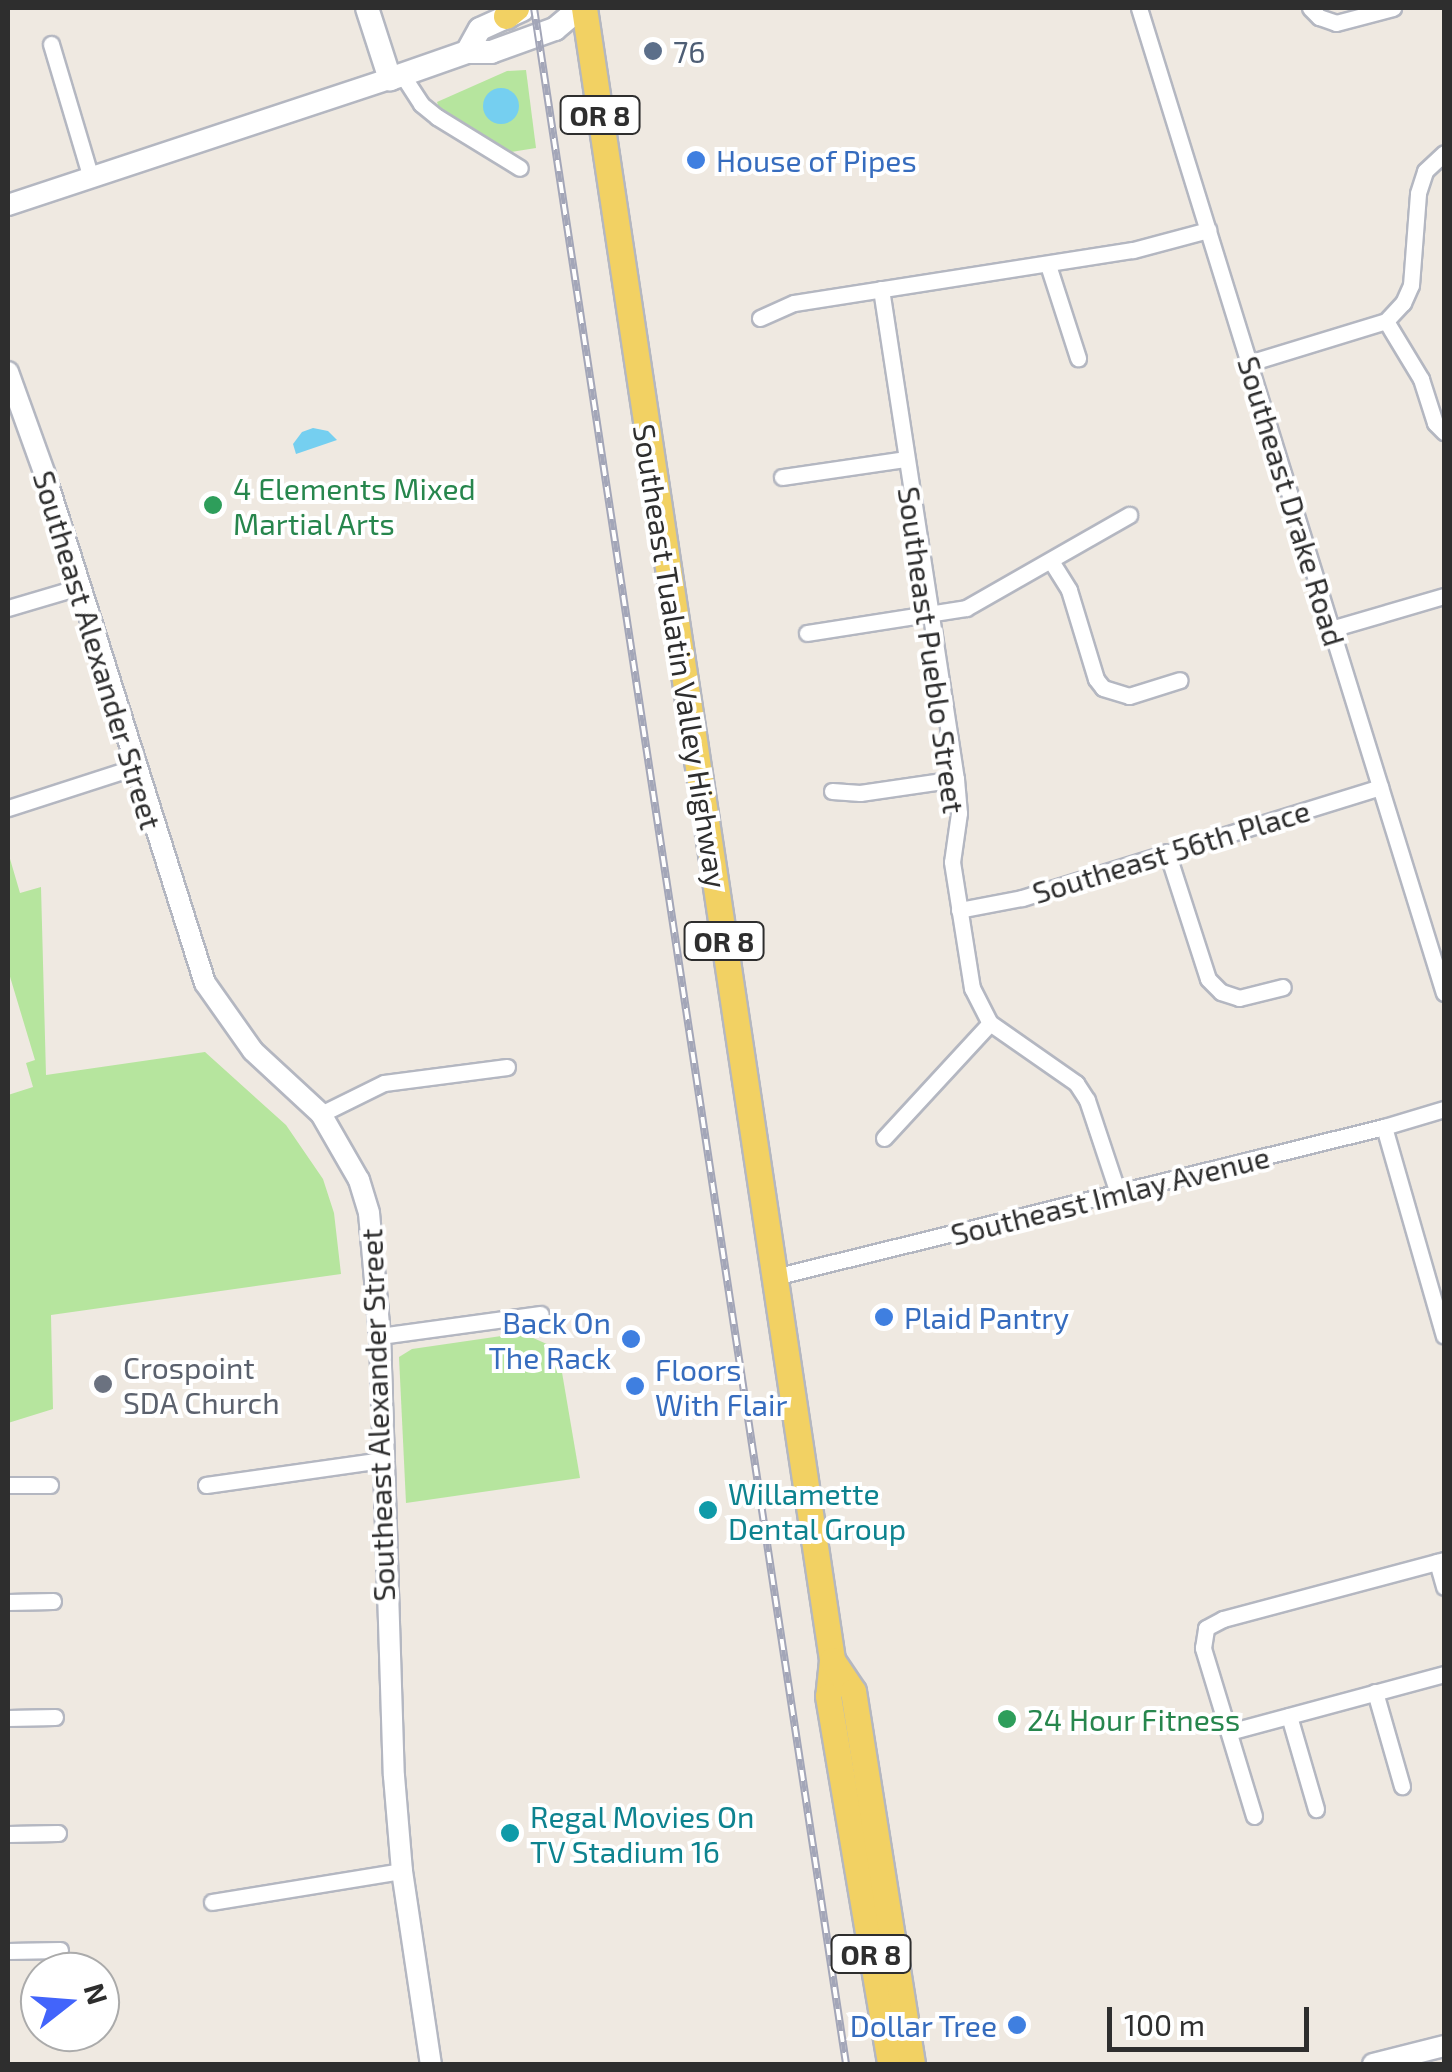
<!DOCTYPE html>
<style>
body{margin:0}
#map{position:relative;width:1452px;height:2072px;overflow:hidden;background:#efe9e1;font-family:"Exo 2",sans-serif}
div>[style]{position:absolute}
.green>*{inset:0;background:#b6e59e}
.water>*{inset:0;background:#75cff0}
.round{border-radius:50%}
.roads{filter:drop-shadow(2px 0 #b4b7c1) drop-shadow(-2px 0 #b4b7c1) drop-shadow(0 2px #b4b7c1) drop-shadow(0 -2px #b4b7c1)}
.minor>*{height:15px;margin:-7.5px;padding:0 7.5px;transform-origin:7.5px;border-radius:7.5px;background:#fff}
.tertiary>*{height:20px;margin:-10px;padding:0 10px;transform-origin:10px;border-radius:10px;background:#fff}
.secondary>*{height:22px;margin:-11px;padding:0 11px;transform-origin:11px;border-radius:11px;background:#fff}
.primary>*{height:25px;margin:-12.5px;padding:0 12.5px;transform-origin:12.5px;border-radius:12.5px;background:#f2d163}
.rail>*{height:8px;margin-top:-4px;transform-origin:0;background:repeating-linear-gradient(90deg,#fff 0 11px,#a3a6b8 0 22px);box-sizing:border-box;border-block:2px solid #a3a6b8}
.dots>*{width:28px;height:28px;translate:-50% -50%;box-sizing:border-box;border:5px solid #fff;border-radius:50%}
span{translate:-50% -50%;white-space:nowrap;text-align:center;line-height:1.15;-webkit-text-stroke:8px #fff;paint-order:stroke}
.shield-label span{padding:2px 8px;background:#fff;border:2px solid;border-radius:8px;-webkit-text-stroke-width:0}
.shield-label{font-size:28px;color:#2e2e2e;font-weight:700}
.service-label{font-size:30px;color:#4e5e75}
.left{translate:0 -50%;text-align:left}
.shop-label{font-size:30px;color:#366cbe}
.right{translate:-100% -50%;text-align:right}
.leisure-label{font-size:30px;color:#27864d}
.street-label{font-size:30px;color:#2e2e2e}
.worship-label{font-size:30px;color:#5b616d}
.culture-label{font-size:30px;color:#0d838f}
.frame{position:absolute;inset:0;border:10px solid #2e2e2e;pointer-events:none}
.north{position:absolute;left:20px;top:1952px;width:100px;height:100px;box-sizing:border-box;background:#fff;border:2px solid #ababab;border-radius:50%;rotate:73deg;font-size:28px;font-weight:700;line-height:40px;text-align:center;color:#2e2e2e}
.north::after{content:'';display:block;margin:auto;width:35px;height:45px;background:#4264fb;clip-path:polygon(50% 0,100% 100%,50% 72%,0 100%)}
.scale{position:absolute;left:1107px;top:2007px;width:202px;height:45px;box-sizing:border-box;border:5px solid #2e2e2e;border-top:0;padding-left:12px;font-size:30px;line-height:35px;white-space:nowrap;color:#2e2e2e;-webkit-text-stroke:8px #fff;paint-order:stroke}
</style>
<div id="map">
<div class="green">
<i style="clip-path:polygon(526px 70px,536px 148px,511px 152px,440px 111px,437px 102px,507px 71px)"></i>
<i style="clip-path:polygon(8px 852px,20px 893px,41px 887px,46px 1075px,205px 1052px,286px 1125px,323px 1179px,334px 1213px,341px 1274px,51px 1315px,53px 1409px,8px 1423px,8px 1095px,33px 1087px,26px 1063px,35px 1060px,8px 970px)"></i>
<i style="clip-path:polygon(522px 1333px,558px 1349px,580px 1478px,406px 1503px,399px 1357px,412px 1349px)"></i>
</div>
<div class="water">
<i class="round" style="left:483px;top:88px;width:36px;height:36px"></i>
<i style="clip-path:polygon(313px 428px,328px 431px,337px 440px,296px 454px,293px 444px,302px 432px)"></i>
</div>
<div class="roads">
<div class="minor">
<i style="left:1139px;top:8px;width:1031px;rotate:72.8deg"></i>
<i style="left:1310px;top:8px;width:13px;rotate:45deg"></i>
<i style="left:1319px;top:17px;width:18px;rotate:19deg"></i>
<i style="left:1336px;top:23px;width:59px;rotate:-14.7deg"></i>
<i style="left:51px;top:44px;width:140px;rotate:73.4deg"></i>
<i style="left:403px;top:76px;width:33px;rotate:57deg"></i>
<i style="left:421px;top:104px;width:21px;rotate:39deg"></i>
<i style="left:437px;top:117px;width:97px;rotate:31.6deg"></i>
<i style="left:1048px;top:265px;width:98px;rotate:72.1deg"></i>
<i style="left:881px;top:289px;width:496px;rotate:81.3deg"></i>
<i style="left:956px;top:779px;width:34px;rotate:85deg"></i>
<i style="left:959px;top:813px;width:49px;rotate:98.1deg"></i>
<i style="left:952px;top:862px;width:128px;rotate:81deg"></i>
<i style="left:972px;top:988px;width:39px;rotate:63deg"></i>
<i style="left:990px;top:1023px;width:105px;rotate:34.9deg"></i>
<i style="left:1076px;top:1083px;width:20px;rotate:57deg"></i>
<i style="left:1087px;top:1100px;width:98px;rotate:71.6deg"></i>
<i style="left:760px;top:318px;width:37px;rotate:-24deg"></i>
<i style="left:794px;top:303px;width:343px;rotate:-8.9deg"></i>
<i style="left:1133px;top:250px;width:78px;rotate:-14.9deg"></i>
<i style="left:1386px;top:321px;width:68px;rotate:58.9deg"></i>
<i style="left:1421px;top:379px;width:46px;rotate:72.3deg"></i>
<i style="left:1435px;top:423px;width:13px;rotate:45deg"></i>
<i style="left:1249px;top:363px;width:143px;rotate:-17deg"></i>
<i style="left:1386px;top:321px;width:25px;rotate:-47deg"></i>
<i style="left:1403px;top:303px;width:20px;rotate:-66deg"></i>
<i style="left:1411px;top:285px;width:92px;rotate:-85.6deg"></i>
<i style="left:1418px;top:193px;width:23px;rotate:-72deg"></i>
<i style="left:1425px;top:171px;width:26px;rotate:-43deg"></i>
<i style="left:782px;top:477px;width:125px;rotate:-8.3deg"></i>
<i style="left:1051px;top:561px;width:34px;rotate:58deg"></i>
<i style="left:1069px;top:590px;width:93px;rotate:73.1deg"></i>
<i style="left:1096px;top:679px;width:11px;rotate:52deg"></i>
<i style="left:1103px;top:688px;width:27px;rotate:17deg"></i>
<i style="left:1129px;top:696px;width:53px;rotate:-17.4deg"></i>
<i style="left:8px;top:608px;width:74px;rotate:-16.5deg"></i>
<i style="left:1331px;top:629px;width:118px;rotate:-16.3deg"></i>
<i style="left:807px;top:633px;width:161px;rotate:-8.9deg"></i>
<i style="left:966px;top:608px;width:188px;rotate:-29.7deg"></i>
<i style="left:832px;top:791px;width:28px;rotate:4deg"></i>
<i style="left:860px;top:793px;width:97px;rotate:-8.3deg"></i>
<i style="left:8px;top:808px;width:133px;rotate:-17.9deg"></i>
<i style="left:1167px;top:852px;width:133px;rotate:72.1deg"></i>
<i style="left:1208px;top:979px;width:18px;rotate:45deg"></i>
<i style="left:1221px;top:992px;width:19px;rotate:18deg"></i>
<i style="left:1239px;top:998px;width:45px;rotate:-14deg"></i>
<i style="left:959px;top:910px;width:64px;rotate:-10.8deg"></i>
<i style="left:1022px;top:898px;width:375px;rotate:-17.2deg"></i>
<i style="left:321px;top:1114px;width:70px;rotate:-26.2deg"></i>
<i style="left:384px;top:1083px;width:124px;rotate:-7.4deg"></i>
<i style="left:1384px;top:1127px;width:217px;rotate:74deg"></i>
<i style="left:884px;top:1138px;width:156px;rotate:-47.3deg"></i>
<i style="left:774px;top:1277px;width:628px;rotate:-13.82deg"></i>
<i style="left:1384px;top:1127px;width:63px;rotate:-16.7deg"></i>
<i style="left:380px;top:1336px;width:162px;rotate:-7.8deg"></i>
<i style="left:8px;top:1485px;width:42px"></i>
<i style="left:206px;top:1485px;width:177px;rotate:-8.1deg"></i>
<i style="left:1437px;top:1562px;width:26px;rotate:74deg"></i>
<i style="left:8px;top:1602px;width:45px;rotate:-1.3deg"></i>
<i style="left:1375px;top:1692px;width:98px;rotate:74deg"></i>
<i style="left:1289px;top:1716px;width:97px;rotate:73.8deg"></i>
<i style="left:8px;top:1718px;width:47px;rotate:-1.2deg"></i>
<i style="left:1229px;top:1732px;width:223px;rotate:-15.1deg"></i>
<i style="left:1254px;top:1816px;width:176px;rotate:-106.9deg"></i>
<i style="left:1203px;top:1648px;width:20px;rotate:-81deg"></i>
<i style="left:1206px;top:1628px;width:19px;rotate:-28deg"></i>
<i style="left:1223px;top:1619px;width:229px;rotate:-14.9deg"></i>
<i style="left:8px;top:1834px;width:50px;rotate:-1.1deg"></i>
<i style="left:212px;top:1902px;width:193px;rotate:-9.3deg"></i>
<i style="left:8px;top:1951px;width:52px;rotate:-1.1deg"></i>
</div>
<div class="tertiary">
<i style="left:8px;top:205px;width:402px;rotate:-18.3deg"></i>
<i style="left:8px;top:372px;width:109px;rotate:70.2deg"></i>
<i style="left:45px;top:475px;width:533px;rotate:72.52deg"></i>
<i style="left:205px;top:983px;width:83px;rotate:54.8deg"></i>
<i style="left:253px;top:1051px;width:93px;rotate:42.8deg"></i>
<i style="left:321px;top:1114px;width:76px;rotate:60.1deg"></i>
<i style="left:359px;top:1180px;width:34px;rotate:73deg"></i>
<i style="left:369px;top:1213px;width:123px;rotate:84.9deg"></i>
<i style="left:380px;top:1336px;width:440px;rotate:88.2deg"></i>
<i style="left:394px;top:1776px;width:95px;rotate:85.2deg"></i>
<i style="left:402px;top:1871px;width:195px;rotate:81.5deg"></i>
<i style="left:1373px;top:2064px;width:73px;rotate:-14.2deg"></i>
</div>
<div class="secondary">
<i style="left:367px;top:8px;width:75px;rotate:72.1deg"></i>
<i style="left:390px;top:79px;width:82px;rotate:-19.3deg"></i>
<i style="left:467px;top:52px;width:24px"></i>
<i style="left:491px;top:52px;width:68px;rotate:-19.8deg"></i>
<i style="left:555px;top:29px;width:33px;rotate:-40deg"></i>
<i style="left:467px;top:52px;width:26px;rotate:-61deg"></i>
<i style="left:480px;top:29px;width:46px;rotate:-24.3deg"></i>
</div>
<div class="primary">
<i style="left:584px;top:8px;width:1671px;rotate:81.46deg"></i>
<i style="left:832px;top:1660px;width:36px;rotate:96deg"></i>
<i style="left:828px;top:1696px;width:373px;rotate:80.4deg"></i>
<i style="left:506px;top:16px;width:13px;rotate:-39deg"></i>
<i style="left:832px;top:1660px;width:37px;rotate:56deg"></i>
<i style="left:853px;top:1691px;width:378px;rotate:81deg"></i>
</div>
</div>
<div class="rail">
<i style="left:534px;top:8px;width:2080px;rotate:81.37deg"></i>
</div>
<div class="dots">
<i style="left:653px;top:51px;background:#5c6f8a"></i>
<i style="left:696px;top:160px;background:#3f7fe0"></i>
<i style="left:213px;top:505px;background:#2e9e5b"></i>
<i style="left:884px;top:1317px;background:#3f7fe0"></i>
<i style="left:631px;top:1339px;background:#3f7fe0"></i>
<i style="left:103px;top:1384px;background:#6b7280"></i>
<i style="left:635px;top:1386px;background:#3f7fe0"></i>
<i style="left:708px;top:1510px;background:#0f9aa8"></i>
<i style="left:1007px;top:1719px;background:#2e9e5b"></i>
<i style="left:510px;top:1833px;background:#0f9aa8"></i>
<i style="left:1017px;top:2025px;background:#3f7fe0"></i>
</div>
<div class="shield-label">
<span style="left:600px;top:115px">OR 8</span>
<span style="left:724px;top:941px">OR 8</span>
<span style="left:871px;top:1954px">OR 8</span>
</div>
<div class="service-label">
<span class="left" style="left:673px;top:51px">76</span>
</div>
<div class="shop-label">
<span class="left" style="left:716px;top:160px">House of Pipes</span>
<span class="left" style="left:904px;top:1317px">Plaid Pantry</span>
<span class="right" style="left:611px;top:1339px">Back On<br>The Rack</span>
<span class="left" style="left:655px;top:1386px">Floors<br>With Flair</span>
<span class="right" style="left:997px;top:2025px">Dollar Tree</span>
</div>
<div class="leisure-label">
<span class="left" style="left:233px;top:505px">4 Elements Mixed<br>Martial Arts</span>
<span class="left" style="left:1027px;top:1719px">24 Hour Fitness</span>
</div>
<div class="street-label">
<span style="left:1292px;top:501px;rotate:73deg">Southeast Drake Road</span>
<span style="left:98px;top:650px;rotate:73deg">Southeast Alexander Street</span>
<span style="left:932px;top:650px;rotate:82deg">Southeast Pueblo Street</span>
<span style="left:681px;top:656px;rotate:81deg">Southeast Tualatin Valley Highway</span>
<span style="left:1171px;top:851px;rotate:-17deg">Southeast 56th Place</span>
<span style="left:1110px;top:1195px;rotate:-14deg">Southeast Imlay Avenue</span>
<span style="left:377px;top:1415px;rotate:-92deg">Southeast Alexander Street</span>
</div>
<div class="worship-label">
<span class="left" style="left:123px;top:1384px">Crospoint<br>SDA Church</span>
</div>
<div class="culture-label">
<span class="left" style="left:728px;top:1510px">Willamette<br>Dental Group</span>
<span class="left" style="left:530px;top:1833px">Regal Movies On<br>TV Stadium 16</span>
</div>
<div class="frame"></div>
<div class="north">N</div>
<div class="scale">100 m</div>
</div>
